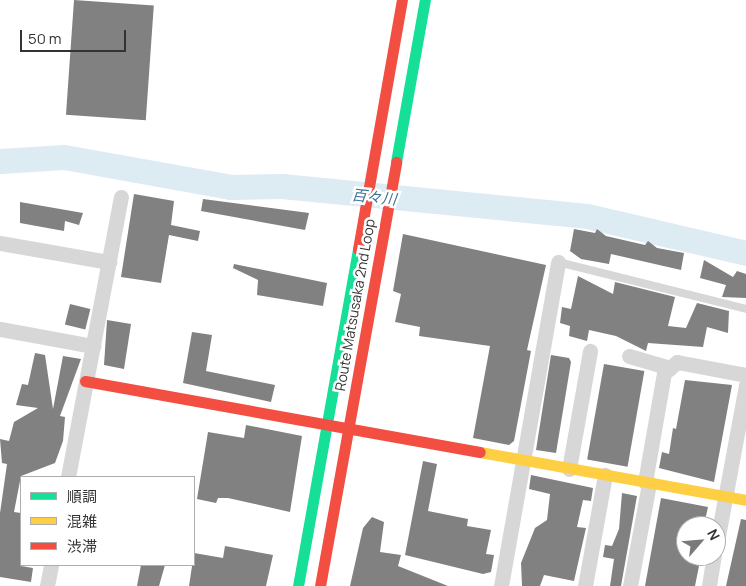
<!DOCTYPE html>
<meta charset="utf-8">
<style>
body{margin:0}
#map{position:relative;width:746px;height:586px;overflow:hidden;background:#fff;font-family:Manrope,"Noto Sans JP",sans-serif}
div>[style]{position:absolute}
.river>*{height:25px;margin:-12.5px;padding:0 12.5px;transform-origin:12.5px;border-radius:12.5px;background:#ddebf3}
.building>*{inset:0;background:#818181;transform-origin:0 0}
.lane>*{height:8px;margin:-4px;padding:0 4px;transform-origin:4px;border-radius:4px;background:#d7d7d7}
.street>*{height:15px;margin:-7.5px;padding:0 7.5px;transform-origin:7.5px;border-radius:7.5px;background:#d7d7d7}
.fast>*{height:11px;margin:-5.5px;padding:0 5.5px;transform-origin:5.5px;border-radius:5.5px;background:#16e098}
.slow>*{height:11px;margin:-5.5px;padding:0 5.5px;transform-origin:5.5px;border-radius:5.5px;background:#ffcf43}
.jam>*{height:11px;margin:-5.5px;padding:0 5.5px;transform-origin:5.5px;border-radius:5.5px;background:#f24e42}
span{translate:-50% -50%;white-space:nowrap;text-align:center;line-height:1.15;-webkit-text-stroke:5px #fff;paint-order:stroke}
.street-label{font-size:14px;color:#333}
.water-label{font-size:15px;color:#3f7597;font-style:italic}
.legend{position:absolute;left:20px;top:476px;width:175px;height:90px;box-sizing:border-box;background:#fff;border:1px solid #adadad;margin:0;padding:6px 9px;list-style:none;font-size:15px;color:#333}
.legend li{display:flex;align-items:center;gap:10px;height:25px}
.legend b{width:25px;border:1px solid #adadad}
.north{position:absolute;left:676px;top:516px;width:50px;height:50px;box-sizing:border-box;background:#fff;border:1px solid #adadad;border-radius:50%;rotate:63deg;font-size:14px;font-weight:700;line-height:20px;text-align:center;color:#333}
.north::after{content:'';display:block;margin:auto;width:18px;height:22px;background:#7a7a7a;clip-path:polygon(50% 0,100% 100%,50% 72%,0 100%)}
.scale{position:absolute;left:20px;top:30px;width:106px;height:22px;box-sizing:border-box;border:2px solid #333;border-top:0;padding-left:6px;font-size:15px;line-height:18px;white-space:nowrap;color:#333;-webkit-text-stroke:4px #fff;paint-order:stroke}
</style>
<div id="map">
<div class="river">
<i style="left:0;top:161px;width:64px;rotate:-3.6deg"></i>
<i style="left:64px;top:157px;width:169px;rotate:10.2deg"></i>
<i style="left:230px;top:187px;width:52px;rotate:-1.1deg"></i>
<i style="left:282px;top:186px;width:306px;rotate:5.6deg"></i>
<i style="left:587px;top:216px;width:163px;rotate:13.1deg"></i>
</div>
<div class="building">
<i style="left:74px;top:0;width:80px;height:115px;rotate:4deg"></i>
<i style="clip-path:polygon(134px 194px,174px 201px,171px 225px,200px 231px,198px 241px,169px 235px,161px 283px,121px 277px)"></i>
<i style="clip-path:polygon(203px 199px,309px 213px,305px 230px,201px 211px)"></i>
<i style="clip-path:polygon(20px 202px,83px 213px,79px 225px,65px 221px,64px 231px,20px 223px)"></i>
<i style="clip-path:polygon(574px 229px,595px 233px,597px 229px,606px 236px,645px 245px,648px 241px,657px 248px,684px 253px,681px 270px,611px 254px,609px 264px,581px 259px,570px 251px)"></i>
<i style="clip-path:polygon(403px 234px,546px 265px,527px 350px,531px 351px,514px 441px,509px 445px,473px 438px,490px 346px,419px 336px,420px 327px,395px 322px,401px 294px,393px 291px)"></i>
<i style="clip-path:polygon(704px 260px,733px 277px,737px 271px,746px 274px,746px 298px,722px 297px,726px 285px,700px 278px)"></i>
<i style="clip-path:polygon(234px 264px,327px 283px,323px 306px,257px 295px,258px 280px,233px 268px)"></i>
<i style="clip-path:polygon(578px 276px,613px 294px,615px 282px,675px 297px,668px 326px,686px 328px,697px 303px,729px 311px,728px 333px,707px 327px,703px 347px,648px 343px,646px 351px,616px 336px,589px 330px,587px 341px,569px 336px,570px 326px,560px 323px,562px 307px,571px 309px)"></i>
<i style="left:70px;top:304px;width:21px;height:21px;rotate:14deg"></i>
<i style="clip-path:polygon(107px 320px,131px 324px,124px 369px,104px 365px)"></i>
<i style="clip-path:polygon(192px 332px,212px 335px,206px 371px,275px 385px,271px 402px,183px 383px)"></i>
<i style="clip-path:polygon(35px 353px,45px 355px,53px 409px,63px 356px,81px 359px,60px 416px,65px 417px,63px 441px,55px 463px,21px 476px,14px 512px,21px 513px,21px 566px,33px 568px,31px 582px,0 577px,0 513px,7px 464px,2px 463px,0 439px,9px 441px,14px 422px,38px 408px,16px 405px,22px 384px,28px 385px)"></i>
<i style="clip-path:polygon(551px 355px,569px 358px,571px 362px,556px 453px,536px 450px)"></i>
<i style="left:604px;top:364px;width:41px;height:97px;rotate:10deg"></i>
<i style="clip-path:polygon(685px 380px,732px 385px,714px 482px,659px 468px,662px 452px,669px 454px,673px 428px,676px 429px)"></i>
<i style="clip-path:polygon(246px 425px,302px 436px,290px 512px,228px 498px,218px 498px,216px 503px,197px 499px,208px 432px,244px 438px)"></i>
<i style="clip-path:polygon(423px 461px,437px 464px,428px 511px,468px 519px,467px 526px,491px 530px,486px 554px,494px 555px,491px 572px,483px 574px,405px 555px)"></i>
<i style="clip-path:polygon(531px 475px,593px 488px,591px 501px,583px 500px,577px 527px,586px 528px,574px 581px,544px 575px,540px 586px,522px 586px,521px 563px,535px 528px,547px 520px,550px 494px,529px 489px)"></i>
<i style="clip-path:polygon(622px 493px,637px 496px,621px 586px,610px 586px,614px 559px,603px 557px,605px 545px,612px 546px,619px 529px)"></i>
<i style="clip-path:polygon(661px 498px,708px 507px,704px 525px,686px 521px,686px 556px,701px 556px,695px 586px,645px 586px)"></i>
<i style="clip-path:polygon(372px 517px,384px 522px,380px 552px,401px 555px,398px 566px,448px 586px,350px 586px,363px 528px)"></i>
<i style="clip-path:polygon(741px 519px,746px 520px,746px 586px,726px 586px)"></i>
<i style="clip-path:polygon(225px 546px,273px 555px,266px 586px,189px 586px,194px 553px,223px 558px)"></i>
<i style="clip-path:polygon(141px 565px,165px 565px,159px 586px,137px 586px)"></i>
</div>
<div class="lane">
<i style="left:558px;top:262px;width:194px;rotate:14deg"></i>
</div>
<div class="street">
<i style="left:0;top:243px;width:111px;rotate:9.9deg"></i>
<i style="left:0;top:329px;width:95px;rotate:10.4deg"></i>
<i style="left:629px;top:356px;width:43px;rotate:16.3deg"></i>
<i style="left:569px;top:469px;width:120px;rotate:-79.9deg"></i>
<i style="left:68px;top:477px;width:285px;rotate:-79.3deg"></i>
<i style="left:645px;top:482px;width:111px;rotate:-80.1deg"></i>
<i style="left:664px;top:373px;width:17px;rotate:-40deg"></i>
<i style="left:677px;top:362px;width:70px;rotate:10.7deg"></i>
<i style="left:716px;top:547px;width:165px;rotate:-79.5deg"></i>
<i style="left:47px;top:586px;width:21px;rotate:-79deg"></i>
<i style="left:501px;top:586px;width:329px;rotate:-80deg"></i>
<i style="left:585px;top:586px;width:113px;rotate:-79.8deg"></i>
<i style="left:630px;top:586px;width:105px;rotate:-79.5deg"></i>
<i style="left:709px;top:586px;width:30px;rotate:-81deg"></i>
</div>
<div class="fast">
<i style="left:396px;top:162px;width:165px;rotate:-79.9deg"></i>
<i style="left:298px;top:586px;width:342px;rotate:-79.9deg"></i>
</div>
<div class="slow">
<i style="left:480px;top:452px;width:270px;rotate:10.2deg"></i>
</div>
<div class="jam">
<i style="left:358px;top:249px;width:253px;rotate:-80deg"></i>
<i style="left:85px;top:381px;width:401px;rotate:10.2deg"></i>
<i style="left:320px;top:586px;width:431px;rotate:-79.8deg"></i>
</div>
<div class="street-label">
<span style="left:355px;top:305px;rotate:-80deg">Route Matsusaka 2nd Loop</span>
</div>
<div class="water-label">
<span style="left:374px;top:197px;rotate:6deg">百々川</span>
</div>
<ul class="legend">
<li><b style="height:6px;background:#16e098"></b>順調</li>
<li><b style="height:6px;background:#ffcf43"></b>混雑</li>
<li><b style="height:6px;background:#f24e42"></b>渋滞</li>
</ul>
<div class="north">N</div>
<div class="scale">50 m</div>
</div>
